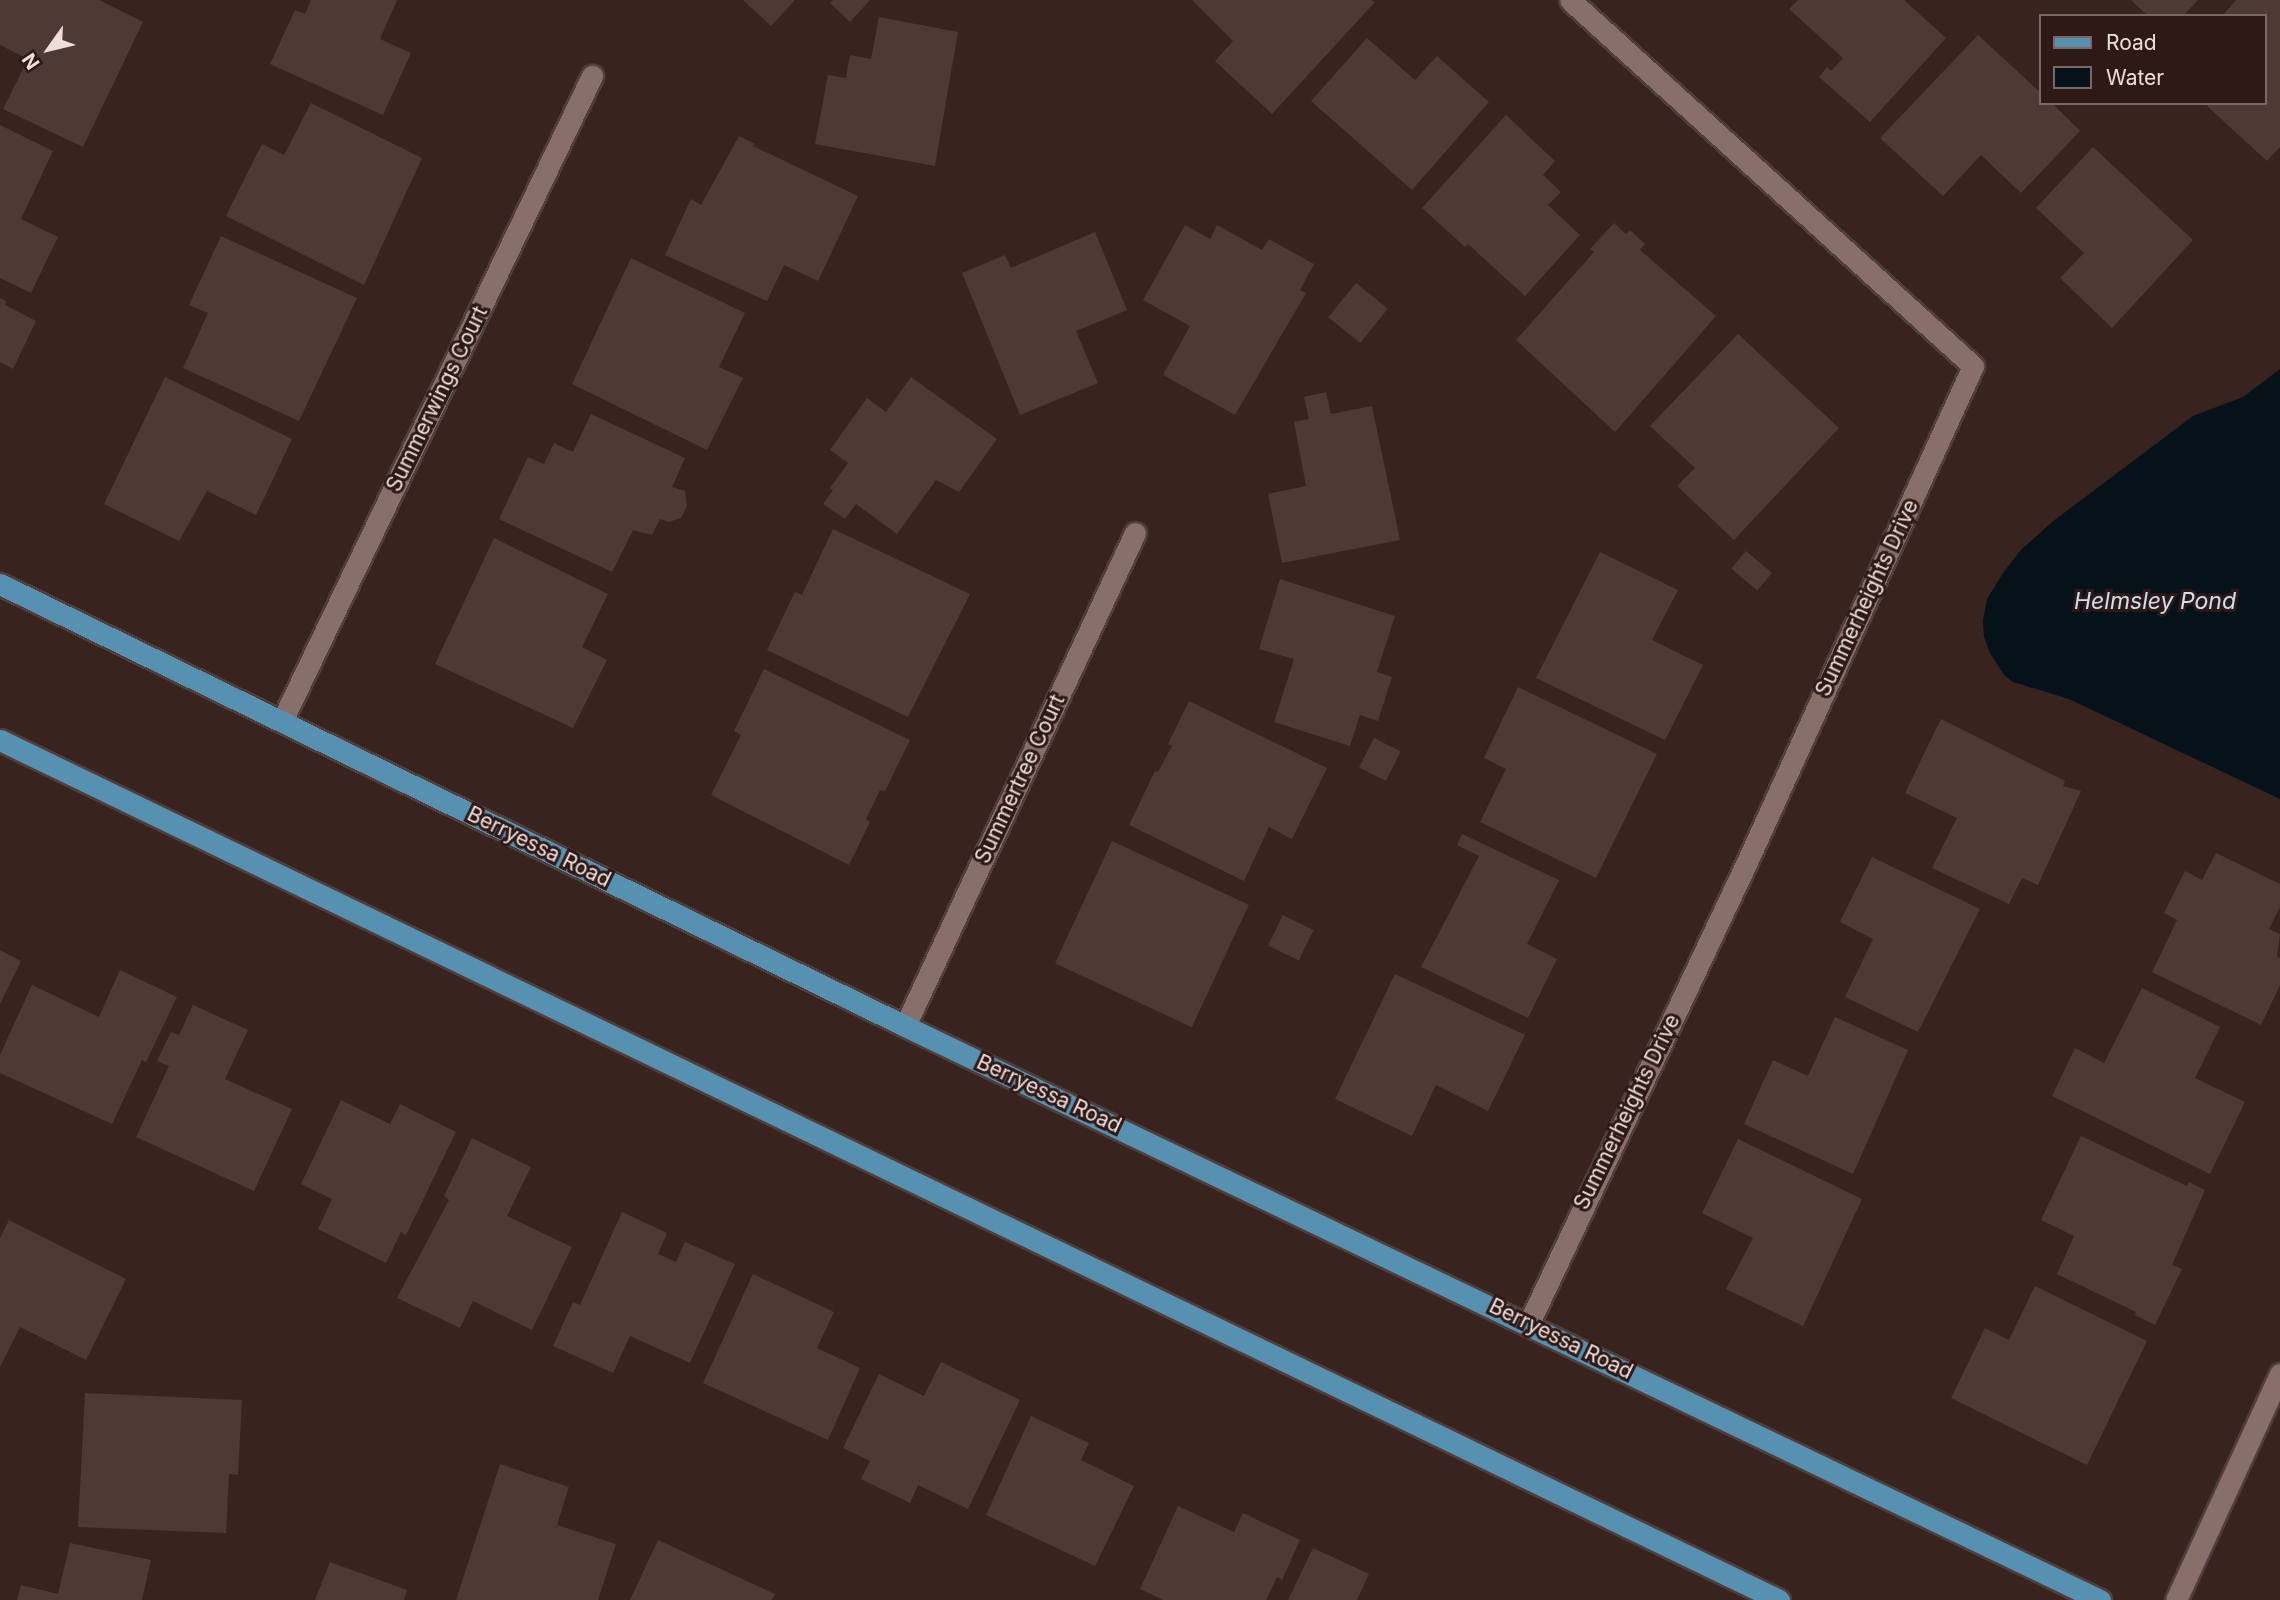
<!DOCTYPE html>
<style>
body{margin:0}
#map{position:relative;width:2280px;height:1600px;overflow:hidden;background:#38231f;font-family:Inter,sans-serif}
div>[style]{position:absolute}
.water>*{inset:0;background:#051219}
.building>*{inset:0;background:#4f3934;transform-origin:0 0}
.roads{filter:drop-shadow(2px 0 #503e3b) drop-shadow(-2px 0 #503e3b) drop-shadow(0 2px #503e3b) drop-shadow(0 -2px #503e3b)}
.minor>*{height:21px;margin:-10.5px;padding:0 10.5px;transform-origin:10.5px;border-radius:10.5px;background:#896f6a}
.major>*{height:21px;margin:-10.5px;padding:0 10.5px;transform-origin:10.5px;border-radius:10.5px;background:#5691b1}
span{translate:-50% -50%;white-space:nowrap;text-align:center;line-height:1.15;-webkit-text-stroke:6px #2e1916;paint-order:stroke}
.street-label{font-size:21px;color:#ecdedb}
.water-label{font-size:23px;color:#cbe2f0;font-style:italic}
.legend{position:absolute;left:2039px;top:14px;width:228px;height:91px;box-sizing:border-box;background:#2e1916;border:2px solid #7a6865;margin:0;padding:9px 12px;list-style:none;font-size:21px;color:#ecdedb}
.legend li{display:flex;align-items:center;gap:14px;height:35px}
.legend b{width:35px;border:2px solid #7a6865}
.north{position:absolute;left:14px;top:14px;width:70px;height:70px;-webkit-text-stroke:5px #2e1916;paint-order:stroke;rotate:236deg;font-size:19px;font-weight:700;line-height:28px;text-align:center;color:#ecdedb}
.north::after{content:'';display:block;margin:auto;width:24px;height:32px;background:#ecdedb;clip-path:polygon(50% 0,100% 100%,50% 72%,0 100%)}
</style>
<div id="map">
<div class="water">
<i style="clip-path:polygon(2280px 369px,2280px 799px,2069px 699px,2013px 682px,2004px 675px,1990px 653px,1984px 637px,1983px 620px,1987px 599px,2003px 573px,2020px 551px,2052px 522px,2193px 416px,2243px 397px)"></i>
</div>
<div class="building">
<i style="clip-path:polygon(0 0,99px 0,143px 22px,83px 147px,3px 109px,28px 59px,0 45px)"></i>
<i style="clip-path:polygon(311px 0,397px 0,380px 39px,411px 53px,383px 115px,270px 64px,295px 10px,305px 14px)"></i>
<i style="clip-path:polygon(743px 0,795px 0,771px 26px)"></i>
<i style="clip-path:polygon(833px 0,870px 0,850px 22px,830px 3px)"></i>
<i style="clip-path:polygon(1192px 0,1372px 0,1375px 2px,1272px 114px,1215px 61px,1233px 41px)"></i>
<i style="clip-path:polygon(1798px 0,1904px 0,1946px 38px,1870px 122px,1819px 77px,1827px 67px,1831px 71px,1843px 58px,1789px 9px)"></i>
<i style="clip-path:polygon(2131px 0,2198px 0,2183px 16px,2148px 16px)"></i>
<i style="clip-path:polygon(2236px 0,2280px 0,2280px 147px,2267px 161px,2207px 106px,2210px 103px,2264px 103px,2264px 16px,2222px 16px)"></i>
<i style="clip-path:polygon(879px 17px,958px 32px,935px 166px,815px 144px,828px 75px,846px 78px,850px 55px,871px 59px)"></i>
<i style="clip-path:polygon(1978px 35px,2040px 92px,2040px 103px,2052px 103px,2080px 131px,2021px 193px,1981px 155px,1943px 196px,1880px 138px)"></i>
<i style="clip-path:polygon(1367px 38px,1415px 80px,1437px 56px,1489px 102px,1412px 190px,1311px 101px)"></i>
<i style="clip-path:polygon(311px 103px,422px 158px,364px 285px,226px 216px,262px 144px,284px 155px)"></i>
<i style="clip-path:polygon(1506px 115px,1555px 161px,1543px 175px,1561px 192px,1548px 205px,1580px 235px,1525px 296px,1468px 244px,1465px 247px,1422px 208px)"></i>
<i style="clip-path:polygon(0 125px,53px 151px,21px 219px,58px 237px,31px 293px,0 278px)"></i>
<i style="clip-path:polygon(739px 136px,755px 144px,753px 146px,858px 196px,818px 281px,784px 265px,767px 301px,665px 255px,691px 199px,701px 205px)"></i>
<i style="clip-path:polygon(2093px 147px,2193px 240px,2112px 328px,2060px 278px,2084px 253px,2036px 208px)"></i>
<i style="clip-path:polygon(1614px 223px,1626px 234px,1630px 230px,1645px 244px,1640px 250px,1716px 316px,1615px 432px,1516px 340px,1594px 252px,1590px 249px)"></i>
<i style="clip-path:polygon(1185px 225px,1210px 239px,1217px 225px,1262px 250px,1269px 239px,1314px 264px,1300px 290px,1306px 293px,1235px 415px,1163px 375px,1190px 326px,1143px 300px)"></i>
<i style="clip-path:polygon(1095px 232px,1127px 310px,1076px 331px,1098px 383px,1020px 415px,962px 273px,1005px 255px,1011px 268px)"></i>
<i style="clip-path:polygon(221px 236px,357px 298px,299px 421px,183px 368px,208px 313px,189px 305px)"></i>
<i style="clip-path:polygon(631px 258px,745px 313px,719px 367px,743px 378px,707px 450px,572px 384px)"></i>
<i style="left:1356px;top:283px;width:41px;height:44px;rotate:39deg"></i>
<i style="clip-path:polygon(0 298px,6px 301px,5px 305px,36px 321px,13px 369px,0 362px)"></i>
<i style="clip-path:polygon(1738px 334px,1839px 428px,1734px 540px,1677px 486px,1695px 468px,1650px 426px)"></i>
<i style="clip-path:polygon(165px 377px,292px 439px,256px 515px,207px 491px,179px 541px,104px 504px)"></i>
<i style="clip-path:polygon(911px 377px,997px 439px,959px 492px,936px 480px,897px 534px,856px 504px,845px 519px,823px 504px,833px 490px,830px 488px,848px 463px,830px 450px,867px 398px,886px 412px)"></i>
<i style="clip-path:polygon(1326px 392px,1331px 414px,1372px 406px,1400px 540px,1282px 563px,1268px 494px,1306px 486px,1294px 422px,1309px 419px,1304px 397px)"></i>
<i style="clip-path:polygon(591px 414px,685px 458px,672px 487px,685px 491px,687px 506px,681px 518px,669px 522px,660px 519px,652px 535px,633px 530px,612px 572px,499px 519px,528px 457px,544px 464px,554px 443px,573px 452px)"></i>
<i style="clip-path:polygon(833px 529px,970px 594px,908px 717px,767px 650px,795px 592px,802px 595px)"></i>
<i style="clip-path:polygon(494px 538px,608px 594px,582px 647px,607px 660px,573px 728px,435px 664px)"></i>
<i style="left:1746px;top:551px;width:34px;height:23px;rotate:40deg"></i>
<i style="clip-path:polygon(1600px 552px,1678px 590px,1652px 640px,1703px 665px,1665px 740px,1536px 678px)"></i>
<i style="clip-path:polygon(1280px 579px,1395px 616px,1377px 672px,1392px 677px,1378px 721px,1360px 715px,1350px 746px,1274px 722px,1294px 659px,1259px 649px)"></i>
<i style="clip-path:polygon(764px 669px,910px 740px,885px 791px,880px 790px,866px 819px,870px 822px,849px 865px,711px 795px,741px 735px,734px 731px)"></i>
<i style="clip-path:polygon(1518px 687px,1657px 754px,1596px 878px,1480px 822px,1506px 769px,1484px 758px)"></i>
<i style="clip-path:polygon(1189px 701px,1327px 768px,1292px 839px,1269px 827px,1244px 881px,1129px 825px,1155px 771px,1158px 772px,1172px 746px,1168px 744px)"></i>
<i style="clip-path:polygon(1941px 719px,2065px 781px,2063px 786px,2081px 791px,2038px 885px,2022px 878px,2009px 904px,1932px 868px,1957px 818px,1905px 793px)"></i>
<i style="left:1374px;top:738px;width:30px;height:33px;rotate:27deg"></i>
<i style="clip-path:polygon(1462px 834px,1559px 880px,1527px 944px,1557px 959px,1528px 1018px,1421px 967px,1479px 856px,1457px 845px)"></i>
<i style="left:1112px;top:841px;width:151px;height:135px;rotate:25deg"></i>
<i style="clip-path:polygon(2216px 853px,2280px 884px,2280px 907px,2269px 929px,2280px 934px,2277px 956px,2280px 958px,2280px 985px,2261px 1025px,2152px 972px,2177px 920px,2164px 913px,2185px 871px,2202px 880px)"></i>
<i style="clip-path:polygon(1872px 857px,1980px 909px,1918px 1032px,1845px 997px,1873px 939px,1840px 922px)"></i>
<i style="left:1283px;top:915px;width:34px;height:34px;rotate:26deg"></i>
<i style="clip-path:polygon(0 950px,21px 961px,0 1004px)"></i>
<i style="clip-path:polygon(120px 970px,177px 997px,146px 1062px,142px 1060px,112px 1124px,0 1073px,0 1055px,32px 985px,99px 1017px)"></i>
<i style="clip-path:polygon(1395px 974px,1525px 1035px,1488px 1111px,1436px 1085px,1412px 1136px,1335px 1099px)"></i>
<i style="clip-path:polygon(2142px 988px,2220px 1027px,2195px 1078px,2245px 1102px,2210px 1174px,2052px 1096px,2075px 1048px,2104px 1063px)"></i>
<i style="clip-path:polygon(193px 1005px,248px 1030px,225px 1079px,292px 1109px,254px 1191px,136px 1137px,169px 1066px,157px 1061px,171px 1032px,179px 1035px)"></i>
<i style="clip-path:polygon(1835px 1017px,1908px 1050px,1853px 1174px,1744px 1124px,1773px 1060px,1808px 1076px)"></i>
<i style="clip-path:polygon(341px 1100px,390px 1124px,400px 1104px,456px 1132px,406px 1235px,401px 1232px,386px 1263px,318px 1229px,332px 1199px,301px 1184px)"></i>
<i style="clip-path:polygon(2081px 1136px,2187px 1186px,2189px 1182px,2205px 1190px,2172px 1265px,2182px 1269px,2155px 1325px,2135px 1315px,2136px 1312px,2057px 1274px,2074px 1236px,2041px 1220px)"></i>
<i style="clip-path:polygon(472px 1138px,531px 1167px,507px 1216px,572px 1247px,532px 1330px,473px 1301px,460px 1328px,397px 1298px,449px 1200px,444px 1196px)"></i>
<i style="clip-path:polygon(1738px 1139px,1862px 1199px,1803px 1326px,1726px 1289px,1753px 1238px,1702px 1213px)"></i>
<i style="clip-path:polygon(622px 1212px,667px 1233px,658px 1254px,676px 1262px,685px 1242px,735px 1264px,690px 1363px,630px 1336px,613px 1373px,553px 1346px,573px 1302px,580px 1305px)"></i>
<i style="clip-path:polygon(9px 1220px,126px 1279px,86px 1360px,20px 1327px,0 1367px,0 1238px)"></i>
<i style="clip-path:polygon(753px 1274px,834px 1312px,817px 1348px,860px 1368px,828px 1440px,703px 1383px)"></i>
<i style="clip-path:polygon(2035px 1286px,2147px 1341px,2087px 1465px,1951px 1398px,1985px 1328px,2009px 1340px)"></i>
<i style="clip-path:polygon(941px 1362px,1020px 1400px,968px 1509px,918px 1485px,910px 1503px,861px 1479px,870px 1461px,843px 1448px,879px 1374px,924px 1396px)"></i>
<i style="clip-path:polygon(85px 1393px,242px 1400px,238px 1475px,229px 1474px,226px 1533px,78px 1527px)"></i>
<i style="clip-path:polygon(1031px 1416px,1089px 1443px,1081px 1460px,1134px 1486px,1095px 1566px,986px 1515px)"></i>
<i style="clip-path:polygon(500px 1464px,569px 1487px,557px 1525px,616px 1544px,598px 1600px,456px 1600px)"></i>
<i style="clip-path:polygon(1178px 1506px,1234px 1532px,1243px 1513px,1300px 1540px,1282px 1580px,1277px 1577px,1266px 1600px,1163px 1600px,1140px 1589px)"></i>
<i style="clip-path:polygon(658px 1540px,775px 1594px,772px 1600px,630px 1600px)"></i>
<i style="clip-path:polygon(70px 1543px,151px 1560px,142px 1600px,17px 1600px,21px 1585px,58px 1594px)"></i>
<i style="clip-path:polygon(1313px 1548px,1369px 1574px,1357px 1600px,1288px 1600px)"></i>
<i style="clip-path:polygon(330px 1562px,407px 1590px,404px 1600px,315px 1600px)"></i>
</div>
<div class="roads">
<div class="minor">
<i style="left:282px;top:721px;width:716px;rotate:-64.33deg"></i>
<i style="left:905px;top:1026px;width:544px;rotate:-64.99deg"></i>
<i style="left:1529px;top:1323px;width:496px;rotate:-64.7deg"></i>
<i style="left:1741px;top:875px;width:559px;rotate:-65.5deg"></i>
<i style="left:1973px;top:366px;width:544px;rotate:-137.75deg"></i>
<i style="left:2176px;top:1600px;width:249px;rotate:-65.3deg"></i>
</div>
<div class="major">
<i style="left:0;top:584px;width:1007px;rotate:26.03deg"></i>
<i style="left:905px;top:1026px;width:1326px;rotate:25.66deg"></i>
<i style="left:0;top:740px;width:1976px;rotate:25.8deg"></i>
</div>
</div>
<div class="street-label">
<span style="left:437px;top:399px;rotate:-64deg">Summerwings Court</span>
<span style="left:1867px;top:598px;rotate:-65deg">Summerheights Drive</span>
<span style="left:1020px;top:779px;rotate:-65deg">Summertree Court</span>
<span style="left:539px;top:847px;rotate:26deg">Berryessa Road</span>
<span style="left:1049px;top:1094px;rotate:25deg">Berryessa Road</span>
<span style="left:1627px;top:1112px;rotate:-64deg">Summerheights Drive</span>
<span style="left:1561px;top:1339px;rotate:26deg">Berryessa Road</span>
</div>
<div class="water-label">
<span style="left:2155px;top:601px">Helmsley Pond</span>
</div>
<ul class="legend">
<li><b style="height:9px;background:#5691b1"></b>Road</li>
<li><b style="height:19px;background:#051219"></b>Water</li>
</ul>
<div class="north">N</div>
</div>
